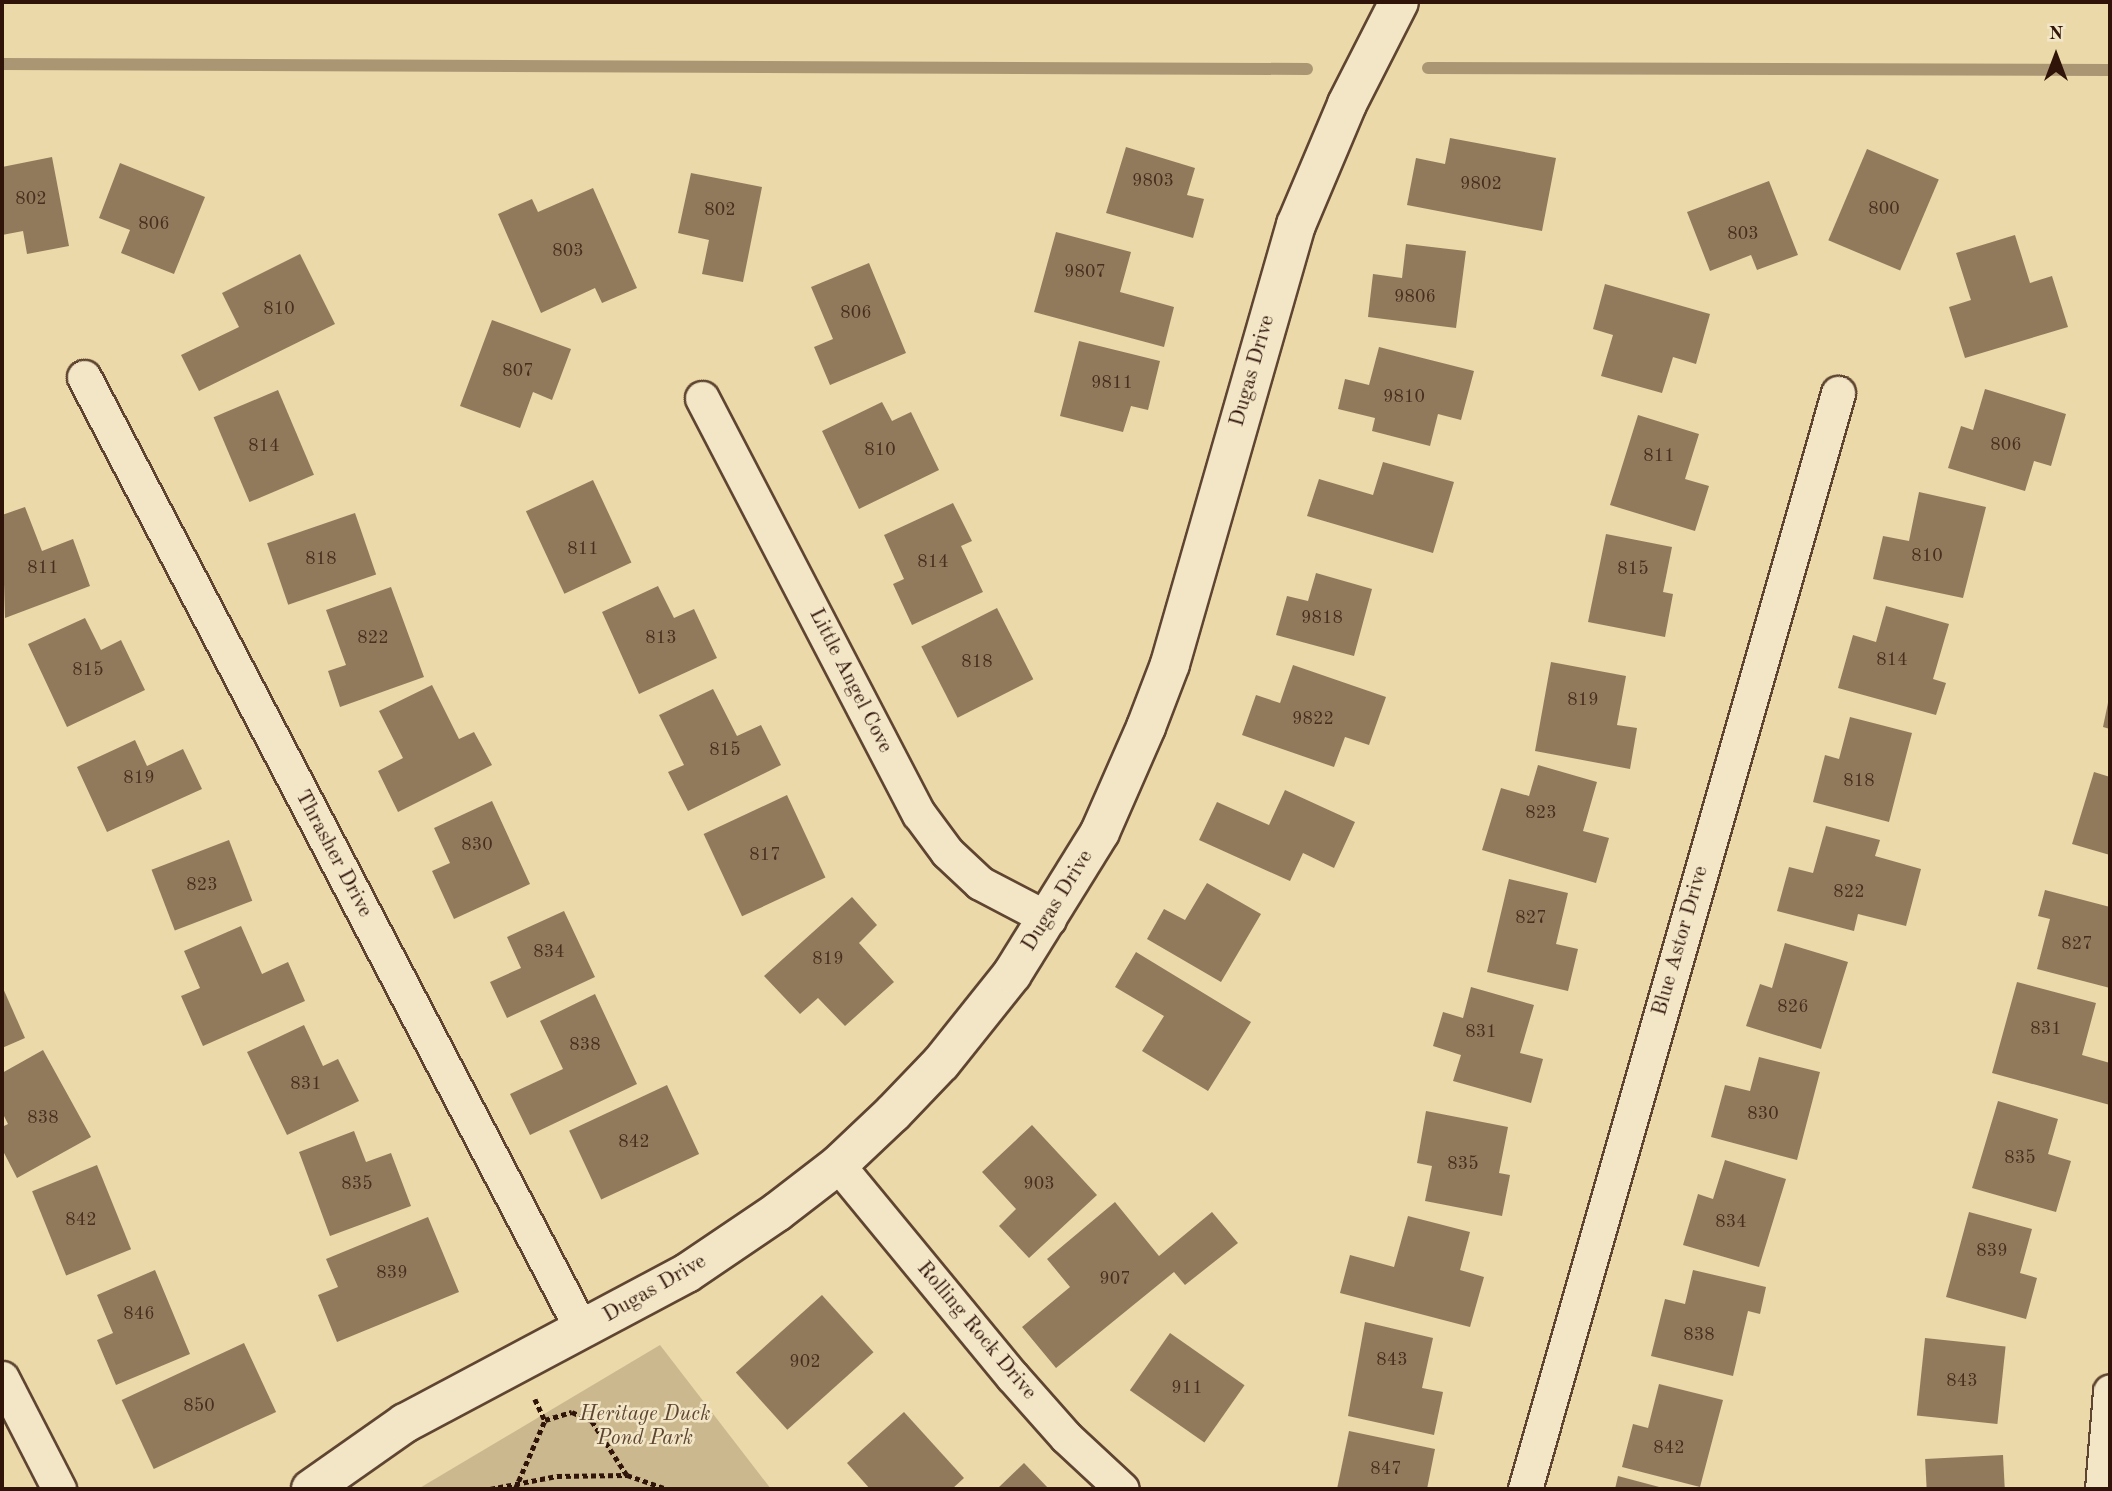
<!DOCTYPE html>
<style>
body{margin:0}
#map{position:relative;width:2112px;height:1491px;overflow:hidden;background:#ebd9a9;font-family:"Old Standard TT",serif}
div>[style]{position:absolute}
.green>*{inset:0;background:#cbb88e}
.stream>*{height:12px;margin:-6px;padding:0 6px;transform-origin:6px;border-radius:6px;background:#ab9673}
.building>*{inset:0;background:#917a5c;transform-origin:0 0}
.path>*{height:4.5px;margin-top:-2.25px;transform-origin:0;background:repeating-linear-gradient(90deg,#301409 0 5px,transparent 0 8.5px)}
.roads{filter:drop-shadow(2px 0 #5f4531) drop-shadow(-2px 0 #5f4531) drop-shadow(0 2px #5f4531) drop-shadow(0 -2px #5f4531)}
.street>*{height:33px;margin:-16.5px;padding:0 16.5px;transform-origin:16.5px;border-radius:16.5px;background:#f2e6c7}
.secondary>*{height:38px;margin:-19px;padding:0 19px;transform-origin:19px;border-radius:19px;background:#f2e6c7}
span{translate:-50% -50%;white-space:nowrap;text-align:center;line-height:1.15;-webkit-text-stroke:5px #f2e6c7;paint-order:stroke}
.number-label{font-size:18px;color:#482e1e}
.number-label span{-webkit-text-stroke-width:0}
.street-label{font-size:21px;color:#301409}
.park-label{font-size:21px;color:#5e4531;font-style:italic}
.frame{position:absolute;inset:0;border:4px solid #301409;pointer-events:none}
.north{position:absolute;left:2021px;top:21px;width:70px;height:70px;-webkit-text-stroke:5px #f2e6c7;paint-order:stroke;rotate:0deg;font-size:19px;font-weight:700;line-height:28px;text-align:center;color:#301409}
.north::after{content:'';display:block;margin:auto;width:24px;height:32px;background:#301409;clip-path:polygon(50% 0,100% 100%,50% 72%,0 100%)}
</style>
<div id="map">
<div class="green">
<i style="clip-path:polygon(660px 1345px,771px 1489px,418px 1489px)"></i>
</div>
<div class="stream">
<i style="left:2px;top:64px;width:1305px;rotate:0.22deg"></i>
<i style="left:1428px;top:68px;width:682px;rotate:0.17deg"></i>
</div>
<div class="building">
<i style="clip-path:polygon(1450px 138px,1556px 158px,1542px 231px,1407px 205px,1416px 158px,1445px 164px)"></i>
<i style="clip-path:polygon(1126px 147px,1195px 168px,1187px 195px,1204px 199px,1193px 238px,1106px 213px)"></i>
<i style="left:1867px;top:149px;width:78px;height:99px;rotate:23deg"></i>
<i style="clip-path:polygon(52px 157px,69px 246px,27px 254px,23px 231px,2px 235px,2px 167px)"></i>
<i style="clip-path:polygon(120px 163px,205px 197px,174px 274px,121px 253px,130px 230px,99px 218px)"></i>
<i style="clip-path:polygon(691px 173px,762px 187px,743px 282px,702px 274px,709px 240px,678px 233px)"></i>
<i style="clip-path:polygon(1769px 181px,1798px 255px,1757px 270px,1751px 255px,1710px 271px,1687px 212px)"></i>
<i style="clip-path:polygon(593px 188px,637px 288px,602px 303px,595px 288px,541px 313px,498px 214px,532px 199px,538px 212px)"></i>
<i style="clip-path:polygon(1056px 232px,1131px 252px,1120px 292px,1174px 307px,1164px 347px,1034px 312px)"></i>
<i style="clip-path:polygon(2015px 235px,2030px 283px,2052px 276px,2068px 327px,1965px 358px,1949px 307px,1971px 300px,1956px 253px)"></i>
<i style="clip-path:polygon(1406px 244px,1466px 251px,1456px 328px,1368px 317px,1373px 274px,1402px 278px)"></i>
<i style="clip-path:polygon(300px 254px,335px 324px,199px 391px,181px 355px,239px 327px,222px 293px)"></i>
<i style="clip-path:polygon(869px 263px,906px 353px,830px 385px,814px 347px,833px 339px,811px 287px)"></i>
<i style="clip-path:polygon(1605px 284px,1710px 314px,1696px 364px,1673px 357px,1662px 393px,1601px 376px,1613px 335px,1593px 329px)"></i>
<i style="clip-path:polygon(492px 320px,571px 349px,552px 400px,533px 392px,520px 428px,460px 406px)"></i>
<i style="clip-path:polygon(1079px 341px,1160px 361px,1148px 410px,1131px 406px,1123px 432px,1060px 416px)"></i>
<i style="clip-path:polygon(1379px 347px,1474px 371px,1461px 420px,1438px 414px,1430px 446px,1372px 431px,1375px 418px,1338px 409px,1345px 379px,1369px 385px)"></i>
<i style="clip-path:polygon(1985px 389px,2066px 414px,2051px 466px,2034px 461px,2025px 491px,1948px 468px,1961px 426px,1973px 430px)"></i>
<i style="left:278px;top:390px;width:92px;height:70px;rotate:67deg"></i>
<i style="clip-path:polygon(882px 402px,892px 421px,911px 412px,939px 470px,859px 509px,822px 431px)"></i>
<i style="clip-path:polygon(1638px 415px,1699px 434px,1685px 479px,1709px 486px,1695px 531px,1610px 505px)"></i>
<i style="clip-path:polygon(1383px 462px,1454px 482px,1433px 553px,1307px 516px,1319px 479px,1373px 495px)"></i>
<i style="left:593px;top:480px;width:91px;height:74px;rotate:65deg"></i>
<i style="clip-path:polygon(1919px 492px,1986px 507px,1963px 598px,1873px 579px,1883px 536px,1909px 541px)"></i>
<i style="clip-path:polygon(953px 503px,972px 541px,961px 546px,983px 592px,912px 625px,893px 584px,904px 579px,884px 535px)"></i>
<i style="clip-path:polygon(25px 507px,42px 551px,73px 539px,90px 586px,5px 618px,2px 515px)"></i>
<i style="left:355px;top:513px;width:65px;height:93px;rotate:71deg"></i>
<i style="clip-path:polygon(1606px 534px,1672px 547px,1663px 592px,1673px 594px,1665px 637px,1588px 622px)"></i>
<i style="clip-path:polygon(1316px 573px,1372px 589px,1354px 656px,1276px 635px,1287px 596px,1308px 601px)"></i>
<i style="clip-path:polygon(658px 586px,674px 618px,694px 609px,717px 658px,639px 694px,602px 612px)"></i>
<i style="clip-path:polygon(391px 587px,424px 677px,340px 707px,328px 671px,346px 665px,326px 610px)"></i>
<i style="clip-path:polygon(1886px 606px,1949px 624px,1933px 679px,1946px 683px,1936px 715px,1838px 688px,1853px 635px,1876px 642px)"></i>
<i style="left:997px;top:608px;width:80px;height:85px;rotate:63deg"></i>
<i style="clip-path:polygon(85px 618px,101px 650px,121px 640px,145px 690px,67px 727px,28px 644px)"></i>
<i style="clip-path:polygon(1551px 662px,1626px 676px,1617px 725px,1637px 728px,1630px 769px,1535px 751px)"></i>
<i style="clip-path:polygon(1293px 665px,1386px 697px,1369px 745px,1345px 737px,1334px 767px,1242px 735px,1256px 695px,1280px 703px)"></i>
<i style="clip-path:polygon(432px 685px,459px 739px,474px 732px,492px 765px,398px 812px,378px 771px,403px 758px,379px 711px)"></i>
<i style="clip-path:polygon(713px 689px,737px 736px,761px 725px,781px 765px,688px 811px,668px 772px,684px 765px,659px 715px)"></i>
<i style="clip-path:polygon(2109px 698px,2110px 698px,2110px 729px,2103px 727px)"></i>
<i style="clip-path:polygon(1850px 717px,1912px 733px,1889px 822px,1813px 802px,1825px 755px,1839px 759px)"></i>
<i style="clip-path:polygon(135px 740px,147px 766px,183px 749px,202px 789px,107px 832px,77px 767px)"></i>
<i style="clip-path:polygon(1538px 765px,1597px 782px,1583px 831px,1609px 838px,1596px 883px,1482px 850px,1501px 788px,1529px 796px)"></i>
<i style="clip-path:polygon(2094px 772px,2110px 777px,2110px 855px,2072px 844px)"></i>
<i style="clip-path:polygon(1285px 790px,1355px 822px,1334px 868px,1303px 853px,1290px 881px,1199px 840px,1217px 802px,1269px 825px)"></i>
<i style="left:787px;top:795px;width:91px;height:92px;rotate:65deg"></i>
<i style="clip-path:polygon(492px 801px,530px 884px,454px 919px,432px 871px,450px 863px,434px 828px)"></i>
<i style="clip-path:polygon(1826px 826px,1880px 840px,1875px 856px,1921px 869px,1906px 926px,1858px 914px,1854px 931px,1777px 911px,1789px 867px,1813px 873px)"></i>
<i style="left:229px;top:840px;width:65px;height:83px;rotate:69deg"></i>
<i style="clip-path:polygon(1509px 879px,1568px 893px,1556px 944px,1578px 949px,1568px 991px,1487px 972px)"></i>
<i style="clip-path:polygon(1207px 883px,1261px 914px,1221px 982px,1147px 939px,1164px 909px,1185px 920px)"></i>
<i style="clip-path:polygon(2045px 890px,2110px 907px,2110px 988px,2037px 969px,2050px 919px,2038px 916px)"></i>
<i style="clip-path:polygon(852px 897px,877px 925px,859px 943px,894px 982px,845px 1026px,818px 998px,800px 1014px,764px 976px)"></i>
<i style="clip-path:polygon(564px 911px,595px 977px,507px 1018px,490px 982px,521px 968px,507px 937px)"></i>
<i style="clip-path:polygon(241px 926px,262px 974px,288px 962px,305px 1001px,203px 1046px,181px 996px,200px 988px,184px 951px)"></i>
<i style="clip-path:polygon(1785px 943px,1848px 962px,1821px 1049px,1746px 1026px,1760px 984px,1772px 988px)"></i>
<i style="clip-path:polygon(1136px 952px,1251px 1022px,1208px 1091px,1142px 1051px,1164px 1016px,1115px 987px)"></i>
<i style="clip-path:polygon(2017px 982px,2096px 1003px,2082px 1055px,2110px 1063px,2110px 1105px,1992px 1073px)"></i>
<i style="clip-path:polygon(2px 986px,25px 1038px,2px 1048px)"></i>
<i style="clip-path:polygon(1471px 987px,1534px 1005px,1520px 1053px,1543px 1059px,1531px 1103px,1453px 1081px,1461px 1055px,1433px 1046px,1443px 1012px,1463px 1018px)"></i>
<i style="clip-path:polygon(595px 994px,637px 1084px,530px 1135px,510px 1094px,563px 1069px,540px 1021px)"></i>
<i style="clip-path:polygon(304px 1025px,323px 1066px,338px 1059px,359px 1101px,287px 1135px,247px 1052px)"></i>
<i style="clip-path:polygon(43px 1050px,91px 1137px,17px 1178px,2px 1149px,2px 1127px,8px 1124px,2px 1112px,2px 1073px)"></i>
<i style="clip-path:polygon(1759px 1057px,1820px 1072px,1797px 1160px,1711px 1137px,1725px 1085px,1750px 1091px)"></i>
<i style="left:667px;top:1085px;width:76px;height:108px;rotate:65deg"></i>
<i style="clip-path:polygon(1998px 1101px,2058px 1119px,2048px 1154px,2071px 1161px,2056px 1212px,1972px 1188px)"></i>
<i style="clip-path:polygon(1426px 1111px,1508px 1127px,1499px 1173px,1510px 1175px,1502px 1216px,1425px 1201px,1432px 1166px,1417px 1163px)"></i>
<i style="clip-path:polygon(1032px 1125px,1097px 1195px,1029px 1258px,999px 1226px,1016px 1209px,982px 1172px)"></i>
<i style="clip-path:polygon(354px 1131px,366px 1162px,391px 1153px,411px 1206px,330px 1236px,299px 1152px)"></i>
<i style="clip-path:polygon(1725px 1160px,1786px 1179px,1759px 1267px,1683px 1245px,1698px 1194px,1713px 1199px)"></i>
<i style="left:97px;top:1165px;width:91px;height:70px;rotate:68deg"></i>
<i style="clip-path:polygon(1115px 1202px,1159px 1256px,1212px 1212px,1238px 1243px,1185px 1285px,1174px 1272px,1056px 1368px,1022px 1327px,1070px 1287px,1047px 1259px)"></i>
<i style="clip-path:polygon(1969px 1212px,2032px 1229px,2020px 1273px,2037px 1278px,2026px 1319px,1946px 1297px)"></i>
<i style="clip-path:polygon(1408px 1216px,1470px 1232px,1460px 1270px,1484px 1277px,1470px 1327px,1340px 1293px,1350px 1255px,1394px 1267px)"></i>
<i style="clip-path:polygon(428px 1217px,459px 1292px,337px 1342px,318px 1295px,338px 1287px,326px 1259px)"></i>
<i style="clip-path:polygon(155px 1270px,190px 1354px,116px 1385px,97px 1340px,113px 1333px,97px 1295px)"></i>
<i style="clip-path:polygon(1693px 1270px,1766px 1287px,1760px 1314px,1748px 1311px,1733px 1376px,1651px 1356px,1665px 1299px,1685px 1304px)"></i>
<i style="left:822px;top:1295px;width:77px;height:116px;rotate:48deg"></i>
<i style="clip-path:polygon(1365px 1322px,1433px 1338px,1422px 1388px,1443px 1392px,1434px 1435px,1348px 1416px)"></i>
<i style="left:1170px;top:1333px;width:91px;height:70px;rotate:35deg"></i>
<i style="left:1925px;top:1338px;width:81px;height:78px;rotate:6deg"></i>
<i style="left:244px;top:1343px;width:76px;height:135px;rotate:65deg"></i>
<i style="clip-path:polygon(1659px 1384px,1723px 1400px,1700px 1487px,1622px 1467px,1633px 1424px,1648px 1428px)"></i>
<i style="clip-path:polygon(904px 1412px,964px 1478px,952px 1489px,870px 1489px,847px 1463px)"></i>
<i style="clip-path:polygon(1349px 1431px,1435px 1449px,1427px 1489px,1337px 1489px)"></i>
<i style="left:2003px;top:1455px;width:34px;height:78px;rotate:87deg"></i>
<i style="clip-path:polygon(1024px 1463px,1049px 1489px,997px 1489px)"></i>
<i style="clip-path:polygon(1618px 1476px,1663px 1488px,1663px 1489px,1615px 1489px)"></i>
</div>
<div class="path">
<i style="left:535px;top:1399px;width:23px;rotate:65deg"></i>
<i style="left:490px;top:1489px;width:68px;rotate:-11deg"></i>
<i style="left:557px;top:1476px;width:70px;rotate:-0.8deg"></i>
<i style="left:627px;top:1475px;width:42px;rotate:19.3deg"></i>
<i style="left:515px;top:1489px;width:75px;rotate:-66.5deg"></i>
<i style="left:545px;top:1420px;width:28px;rotate:-17deg"></i>
<i style="left:572px;top:1412px;width:22px;rotate:24deg"></i>
<i style="left:592px;top:1421px;width:64px;rotate:57.1deg"></i>
</div>
<div class="roads">
<div class="street">
<i style="left:84px;top:377px;width:1075px;rotate:62.41deg"></i>
<i style="left:702px;top:398px;width:469px;rotate:62.5deg"></i>
<i style="left:919px;top:814px;width:47px;rotate:53.6deg"></i>
<i style="left:947px;top:852px;width:45px;rotate:43.2deg"></i>
<i style="left:980px;top:883px;width:78px;rotate:27.6deg"></i>
<i style="left:838px;top:1165px;width:273px;rotate:50.5deg"></i>
<i style="left:1012px;top:1376px;width:81px;rotate:48.5deg"></i>
<i style="left:1066px;top:1437px;width:76px;rotate:42.9deg"></i>
<i style="left:2px;top:1378px;width:125px;rotate:62.8deg"></i>
<i style="left:1525px;top:1489px;width:1140px;rotate:-74.06deg"></i>
<i style="left:2102px;top:1489px;width:98px;rotate:-85.3deg"></i>
</div>
<div class="secondary">
<i style="left:311px;top:1489px;width:115px;rotate:-35.1deg"></i>
<i style="left:405px;top:1423px;width:319px;rotate:-28deg"></i>
<i style="left:687px;top:1273px;width:109px;rotate:-34.1deg"></i>
<i style="left:777px;top:1212px;width:77px;rotate:-37.6deg"></i>
<i style="left:838px;top:1165px;width:76px;rotate:-43.4deg"></i>
<i style="left:893px;top:1113px;width:69px;rotate:-46.2deg"></i>
<i style="left:941px;top:1063px;width:114px;rotate:-51.4deg"></i>
<i style="left:1012px;top:974px;width:167px;rotate:-58.2deg"></i>
<i style="left:1100px;top:832px;width:115px;rotate:-66.3deg"></i>
<i style="left:1146px;top:727px;width:67px;rotate:-69.1deg"></i>
<i style="left:1170px;top:664px;width:457px;rotate:-74deg"></i>
<i style="left:1296px;top:225px;width:131px;rotate:-67.1deg"></i>
<i style="left:1347px;top:104px;width:114px;rotate:-63deg"></i>
</div>
</div>
<div class="number-label">
<span style="left:1153px;top:181px">9803</span>
<span style="left:1481px;top:184px">9802</span>
<span style="left:31px;top:199px">802</span>
<span style="left:1884px;top:209px">800</span>
<span style="left:720px;top:210px">802</span>
<span style="left:154px;top:224px">806</span>
<span style="left:1743px;top:234px">803</span>
<span style="left:568px;top:251px">803</span>
<span style="left:1085px;top:272px">9807</span>
<span style="left:1415px;top:297px">9806</span>
<span style="left:279px;top:309px">810</span>
<span style="left:856px;top:313px">806</span>
<span style="left:518px;top:371px">807</span>
<span style="left:1112px;top:383px">9811</span>
<span style="left:1404px;top:397px">9810</span>
<span style="left:2006px;top:445px">806</span>
<span style="left:264px;top:446px">814</span>
<span style="left:880px;top:450px">810</span>
<span style="left:1659px;top:456px">811</span>
<span style="left:583px;top:549px">811</span>
<span style="left:1927px;top:556px">810</span>
<span style="left:321px;top:559px">818</span>
<span style="left:933px;top:562px">814</span>
<span style="left:43px;top:568px">811</span>
<span style="left:1633px;top:569px">815</span>
<span style="left:1322px;top:618px">9818</span>
<span style="left:373px;top:638px">822</span>
<span style="left:661px;top:638px">813</span>
<span style="left:1892px;top:660px">814</span>
<span style="left:977px;top:662px">818</span>
<span style="left:88px;top:670px">815</span>
<span style="left:1583px;top:700px">819</span>
<span style="left:1313px;top:719px">9822</span>
<span style="left:725px;top:750px">815</span>
<span style="left:139px;top:778px">819</span>
<span style="left:1859px;top:781px">818</span>
<span style="left:1541px;top:813px">823</span>
<span style="left:477px;top:845px">830</span>
<span style="left:765px;top:855px">817</span>
<span style="left:202px;top:885px">823</span>
<span style="left:1849px;top:892px">822</span>
<span style="left:1531px;top:918px">827</span>
<span style="left:2077px;top:944px">827</span>
<span style="left:549px;top:952px">834</span>
<span style="left:828px;top:959px">819</span>
<span style="left:1793px;top:1007px">826</span>
<span style="left:2046px;top:1029px">831</span>
<span style="left:1481px;top:1032px">831</span>
<span style="left:585px;top:1045px">838</span>
<span style="left:306px;top:1084px">831</span>
<span style="left:1763px;top:1114px">830</span>
<span style="left:43px;top:1118px">838</span>
<span style="left:634px;top:1142px">842</span>
<span style="left:2020px;top:1158px">835</span>
<span style="left:1463px;top:1164px">835</span>
<span style="left:357px;top:1184px">835</span>
<span style="left:1039px;top:1184px">903</span>
<span style="left:81px;top:1220px">842</span>
<span style="left:1731px;top:1222px">834</span>
<span style="left:1992px;top:1251px">839</span>
<span style="left:392px;top:1273px">839</span>
<span style="left:1115px;top:1279px">907</span>
<span style="left:139px;top:1314px">846</span>
<span style="left:1699px;top:1335px">838</span>
<span style="left:1392px;top:1360px">843</span>
<span style="left:805px;top:1362px">902</span>
<span style="left:1962px;top:1381px">843</span>
<span style="left:1187px;top:1388px">911</span>
<span style="left:199px;top:1406px">850</span>
<span style="left:1669px;top:1448px">842</span>
<span style="left:1386px;top:1469px">847</span>
</div>
<div class="street-label">
<span style="left:1253px;top:371px;rotate:-74deg">Dugas Drive</span>
<span style="left:850px;top:681px;rotate:63deg">Little Angel Cove</span>
<span style="left:333px;top:854px;rotate:62deg">Thrasher Drive</span>
<span style="left:1058px;top:901px;rotate:-58deg">Dugas Drive</span>
<span style="left:1681px;top:941px;rotate:-74deg">Blue Astor Drive</span>
<span style="left:655px;top:1289px;rotate:-30deg">Dugas Drive</span>
<span style="left:976px;top:1331px;rotate:50deg">Rolling Rock Drive</span>
</div>
<div class="park-label">
<span style="left:645px;top:1427px">Heritage Duck<br>Pond Park</span>
</div>
<div class="frame"></div>
<div class="north">N</div>
</div>
